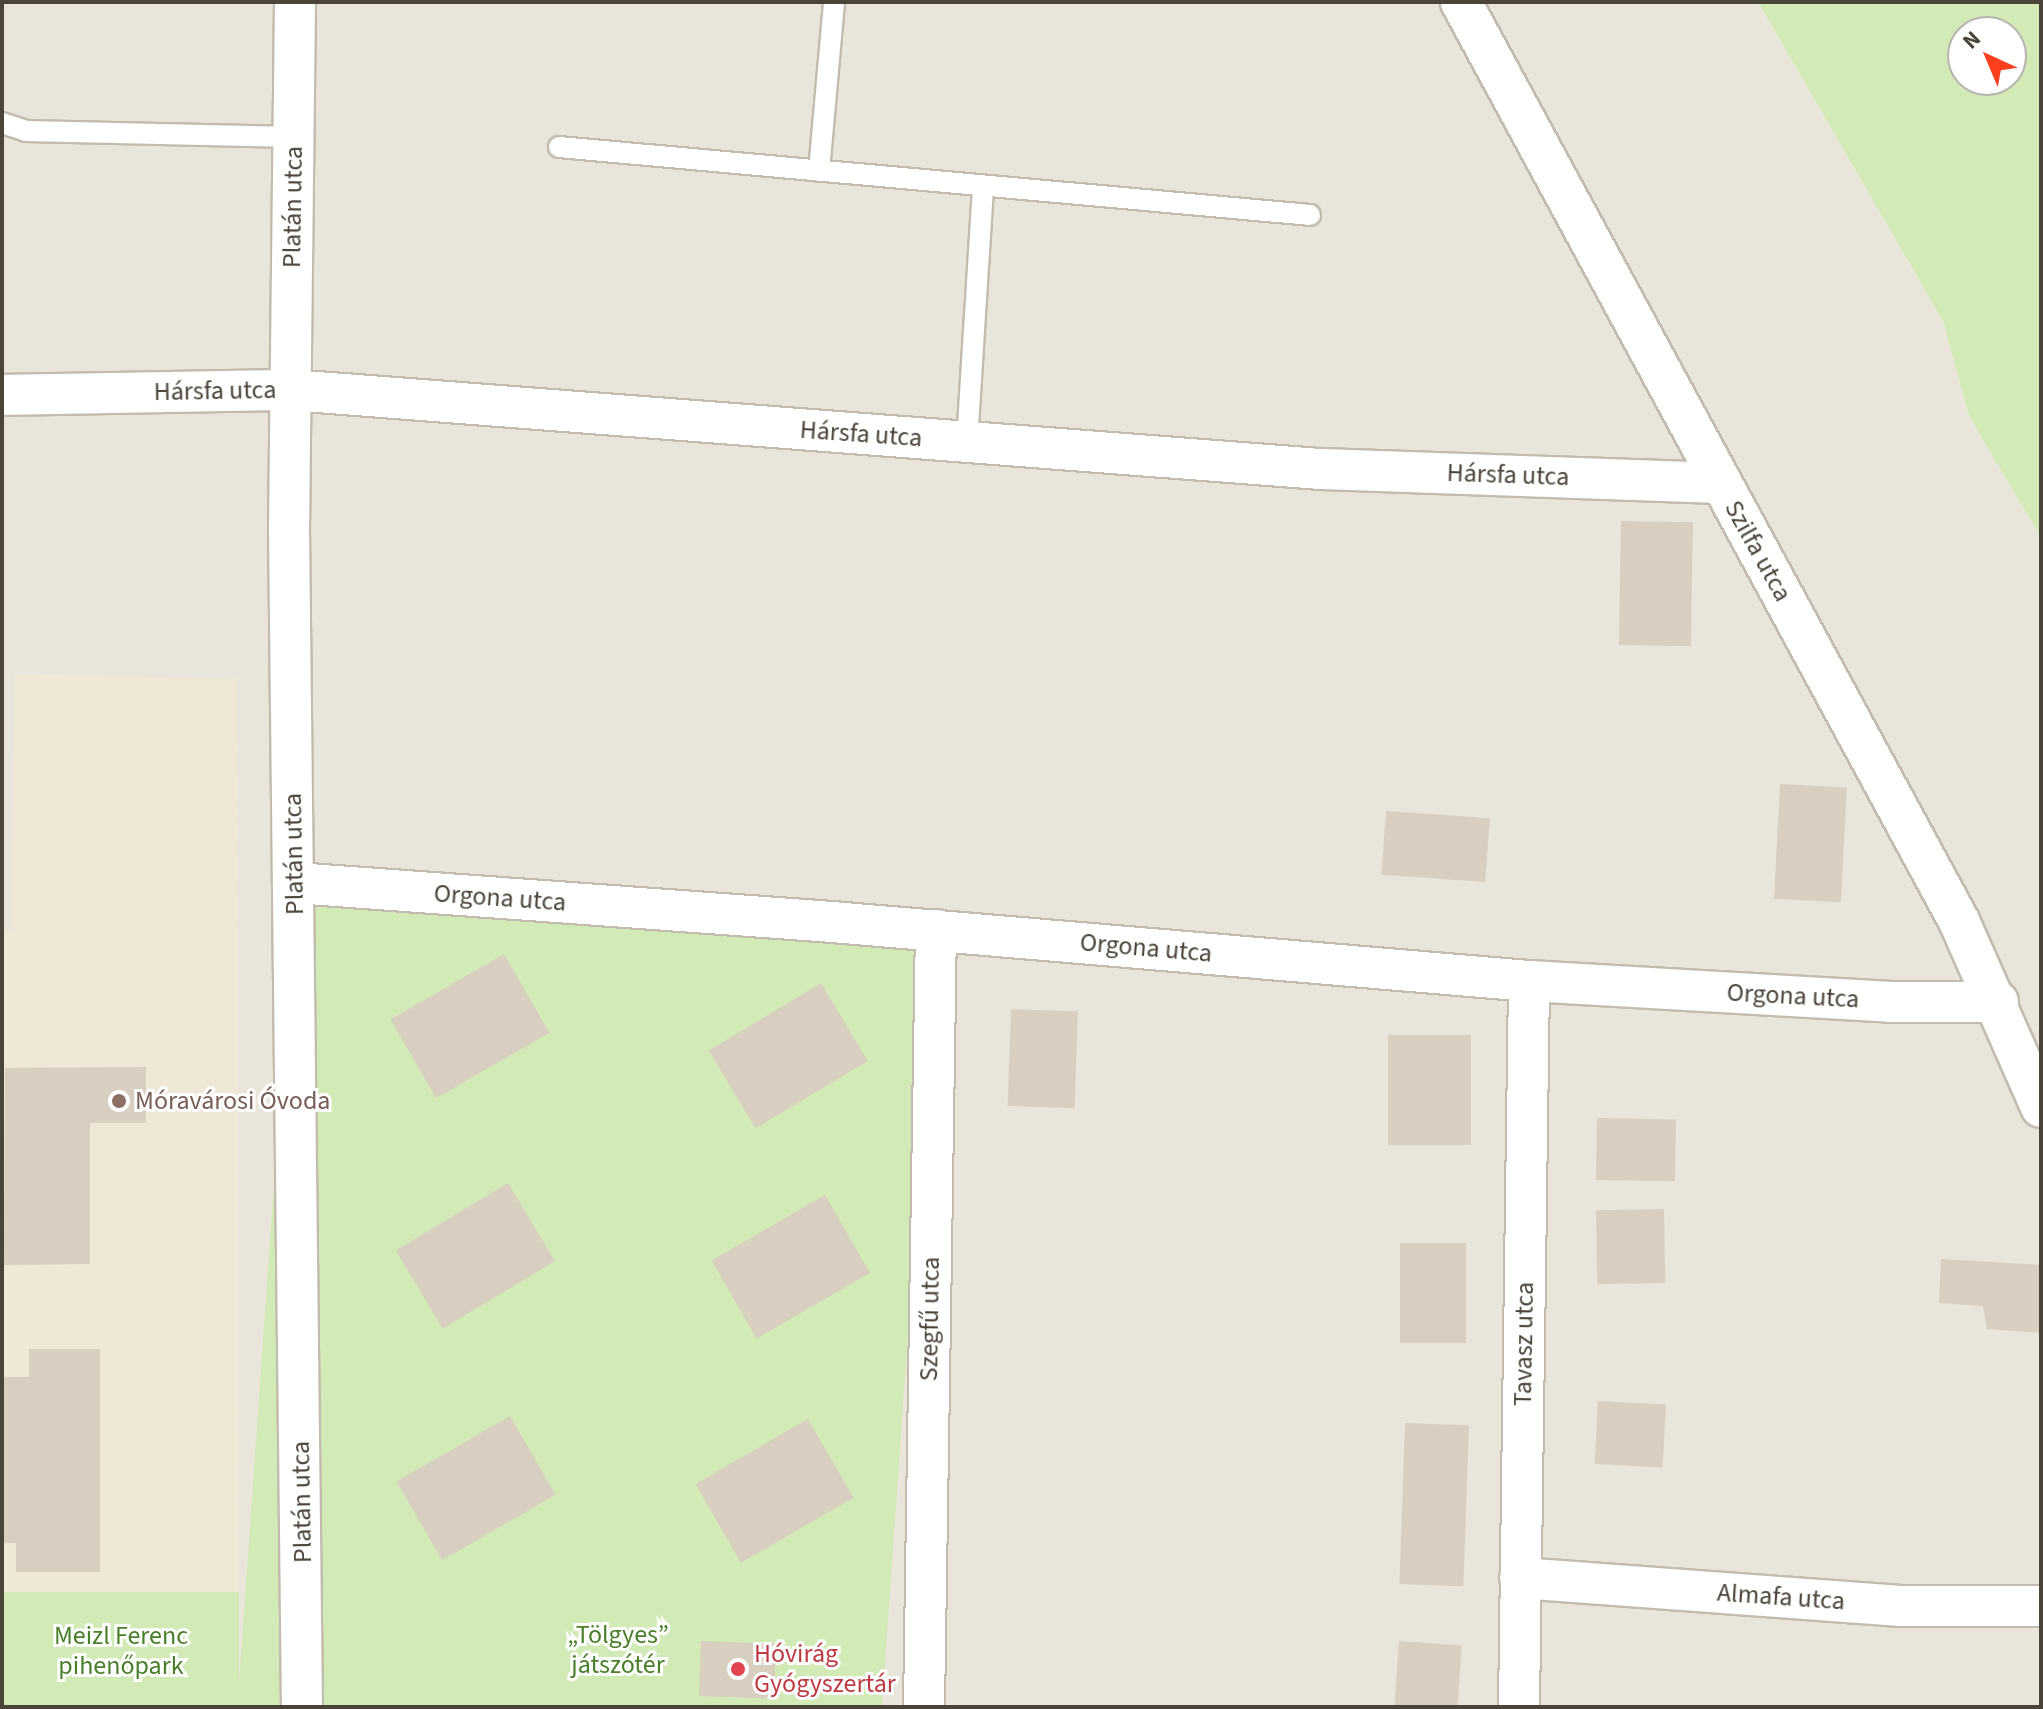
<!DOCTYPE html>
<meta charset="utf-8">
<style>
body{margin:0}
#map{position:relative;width:2043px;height:1709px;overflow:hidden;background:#f6f3ec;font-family:"Source Sans 3",sans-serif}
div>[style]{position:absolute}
.residential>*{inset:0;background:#eae5da}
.education>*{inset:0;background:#efe8d6}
.green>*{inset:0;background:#d2eab5;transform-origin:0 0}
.building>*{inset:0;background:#d8cfc1;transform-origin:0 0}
.roads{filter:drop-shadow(2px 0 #c2bbae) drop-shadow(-2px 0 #c2bbae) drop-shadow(0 2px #c2bbae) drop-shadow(0 -2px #c2bbae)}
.service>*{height:20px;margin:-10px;padding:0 10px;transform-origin:10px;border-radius:10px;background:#fff}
.minor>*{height:40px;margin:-20px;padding:0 20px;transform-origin:20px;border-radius:20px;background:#fff}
.dots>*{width:22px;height:22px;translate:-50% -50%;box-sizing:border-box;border:4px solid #fff;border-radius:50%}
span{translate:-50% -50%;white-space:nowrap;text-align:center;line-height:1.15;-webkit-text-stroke:6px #fff;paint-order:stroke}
.street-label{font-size:26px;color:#4b4439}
.education-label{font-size:26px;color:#785e54}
.left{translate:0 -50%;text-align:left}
.park-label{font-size:26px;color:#4a7f2a}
.health-label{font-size:26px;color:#be3a42}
.frame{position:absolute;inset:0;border:4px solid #4b4439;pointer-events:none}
.north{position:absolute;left:1947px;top:16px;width:80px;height:80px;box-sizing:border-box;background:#fff;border:2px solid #b7b4b0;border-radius:50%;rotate:316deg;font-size:22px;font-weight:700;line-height:32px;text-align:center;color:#4b4439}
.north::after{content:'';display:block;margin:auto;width:28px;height:36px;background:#fc3f1d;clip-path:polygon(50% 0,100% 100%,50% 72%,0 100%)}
</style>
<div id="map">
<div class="residential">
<i style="clip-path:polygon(2px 2px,1758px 2px,1943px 321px,1969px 416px,2041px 537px,2041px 1707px,2px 1707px)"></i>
</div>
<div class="education">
<i style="clip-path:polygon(15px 674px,238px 679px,239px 1594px,2px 1592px,2px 931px,12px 930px)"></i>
</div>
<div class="green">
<i style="clip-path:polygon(evenodd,1758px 2px,2041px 2px,2041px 537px,1969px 416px,1943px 321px,1758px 2px,1963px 32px,2011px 32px,2011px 80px,1963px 80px,1963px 32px)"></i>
<i style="left:295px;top:883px;width:643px;height:824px;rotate:4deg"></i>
<i style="left:2px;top:1592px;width:237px;height:115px"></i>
</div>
<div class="building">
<i style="left:1621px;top:521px;width:72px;height:124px;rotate:1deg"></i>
<i style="left:1780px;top:784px;width:67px;height:115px;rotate:3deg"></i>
<i style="left:1386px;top:811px;width:104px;height:64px;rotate:4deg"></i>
<i style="left:504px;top:954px;width:91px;height:131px;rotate:60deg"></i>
<i style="left:821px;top:983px;width:91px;height:131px;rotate:59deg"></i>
<i style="left:1011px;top:1009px;width:67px;height:97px;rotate:2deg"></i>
<i style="left:1388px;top:1035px;width:83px;height:110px"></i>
<i style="clip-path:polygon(146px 1067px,146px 1123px,90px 1123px,90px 1264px,4px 1265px,5px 1068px)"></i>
<i style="left:1597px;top:1118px;width:79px;height:62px;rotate:1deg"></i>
<i style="left:508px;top:1183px;width:91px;height:131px;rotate:59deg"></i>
<i style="left:825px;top:1195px;width:90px;height:131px;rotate:60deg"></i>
<i style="left:1664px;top:1209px;width:74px;height:68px;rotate:89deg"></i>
<i style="left:1400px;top:1243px;width:66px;height:100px"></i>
<i style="clip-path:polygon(1941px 1259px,2041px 1265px,2041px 1333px,1987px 1329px,1983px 1306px,1939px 1303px)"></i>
<i style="clip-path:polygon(29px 1349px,100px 1349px,100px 1572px,16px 1572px,16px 1543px,2px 1543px,2px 1377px,29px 1377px)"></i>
<i style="left:1598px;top:1401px;width:68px;height:63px;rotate:3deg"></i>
<i style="left:510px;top:1416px;width:91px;height:131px;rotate:60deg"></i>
<i style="left:808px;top:1419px;width:91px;height:130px;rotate:60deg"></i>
<i style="left:1405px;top:1423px;width:64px;height:161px;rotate:2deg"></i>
<i style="left:701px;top:1641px;width:75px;height:55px;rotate:2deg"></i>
<i style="left:1399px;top:1641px;width:63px;height:66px;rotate:4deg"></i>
</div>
<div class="roads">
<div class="service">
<i style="left:2px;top:123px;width:25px;rotate:18deg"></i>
<i style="left:26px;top:131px;width:268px;rotate:1.3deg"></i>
<i style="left:559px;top:147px;width:754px;rotate:5.17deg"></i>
<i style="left:819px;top:171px;width:170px;rotate:-84.9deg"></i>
<i style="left:967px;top:442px;width:256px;rotate:-86.4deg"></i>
</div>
<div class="minor">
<i style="left:295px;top:2px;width:526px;rotate:90.65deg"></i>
<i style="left:289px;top:528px;width:1179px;rotate:89.37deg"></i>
<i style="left:1461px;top:2px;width:1045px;rotate:61.55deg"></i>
<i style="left:1959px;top:921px;width:203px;rotate:66.2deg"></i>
<i style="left:2px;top:395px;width:289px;rotate:-1deg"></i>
<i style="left:291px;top:390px;width:1033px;rotate:4.39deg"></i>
<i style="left:1321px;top:469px;width:400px;rotate:2deg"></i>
<i style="left:295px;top:883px;width:538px;rotate:4.15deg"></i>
<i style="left:832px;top:922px;width:699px;rotate:4.84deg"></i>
<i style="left:1529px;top:981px;width:363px;rotate:3.3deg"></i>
<i style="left:1891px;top:1002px;width:107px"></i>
<i style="left:1520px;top:1578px;width:382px;rotate:4.2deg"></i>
<i style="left:1901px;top:1606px;width:140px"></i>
<i style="left:924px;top:1707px;width:777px;rotate:-89.12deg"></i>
<i style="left:1519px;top:1707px;width:726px;rotate:-89.21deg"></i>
</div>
</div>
<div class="dots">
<i style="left:119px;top:1101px;background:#8d6e63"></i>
<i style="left:738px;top:1669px;background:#e0444e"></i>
</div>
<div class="street-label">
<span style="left:293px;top:207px;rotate:-89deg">Platán utca</span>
<span style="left:215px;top:391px;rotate:-1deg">Hársfa utca</span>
<span style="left:861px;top:434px;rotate:4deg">Hársfa utca</span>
<span style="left:1508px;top:475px;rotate:2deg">Hársfa utca</span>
<span style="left:1758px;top:551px;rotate:61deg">Szilfa utca</span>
<span style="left:294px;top:854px;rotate:-91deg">Platán utca</span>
<span style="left:500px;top:898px;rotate:4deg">Orgona utca</span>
<span style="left:1146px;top:948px;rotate:5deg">Orgona utca</span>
<span style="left:1793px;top:996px;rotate:3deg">Orgona utca</span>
<span style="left:930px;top:1319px;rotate:-89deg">Szegfű utca</span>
<span style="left:1524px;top:1344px;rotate:-89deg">Tavasz utca</span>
<span style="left:302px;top:1502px;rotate:-91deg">Platán utca</span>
<span style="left:1781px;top:1597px;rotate:4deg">Almafa utca</span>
</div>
<div class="education-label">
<span class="left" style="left:135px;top:1101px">Móravárosi Óvoda</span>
</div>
<div class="park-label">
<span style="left:618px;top:1650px">„Tölgyes”<br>játszótér</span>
<span style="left:121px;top:1651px">Meizl Ferenc<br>pihenőpark</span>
</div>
<div class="health-label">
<span class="left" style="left:754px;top:1669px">Hóvirág<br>Gyógyszertár</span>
</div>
<div class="frame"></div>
<div class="north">N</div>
</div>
